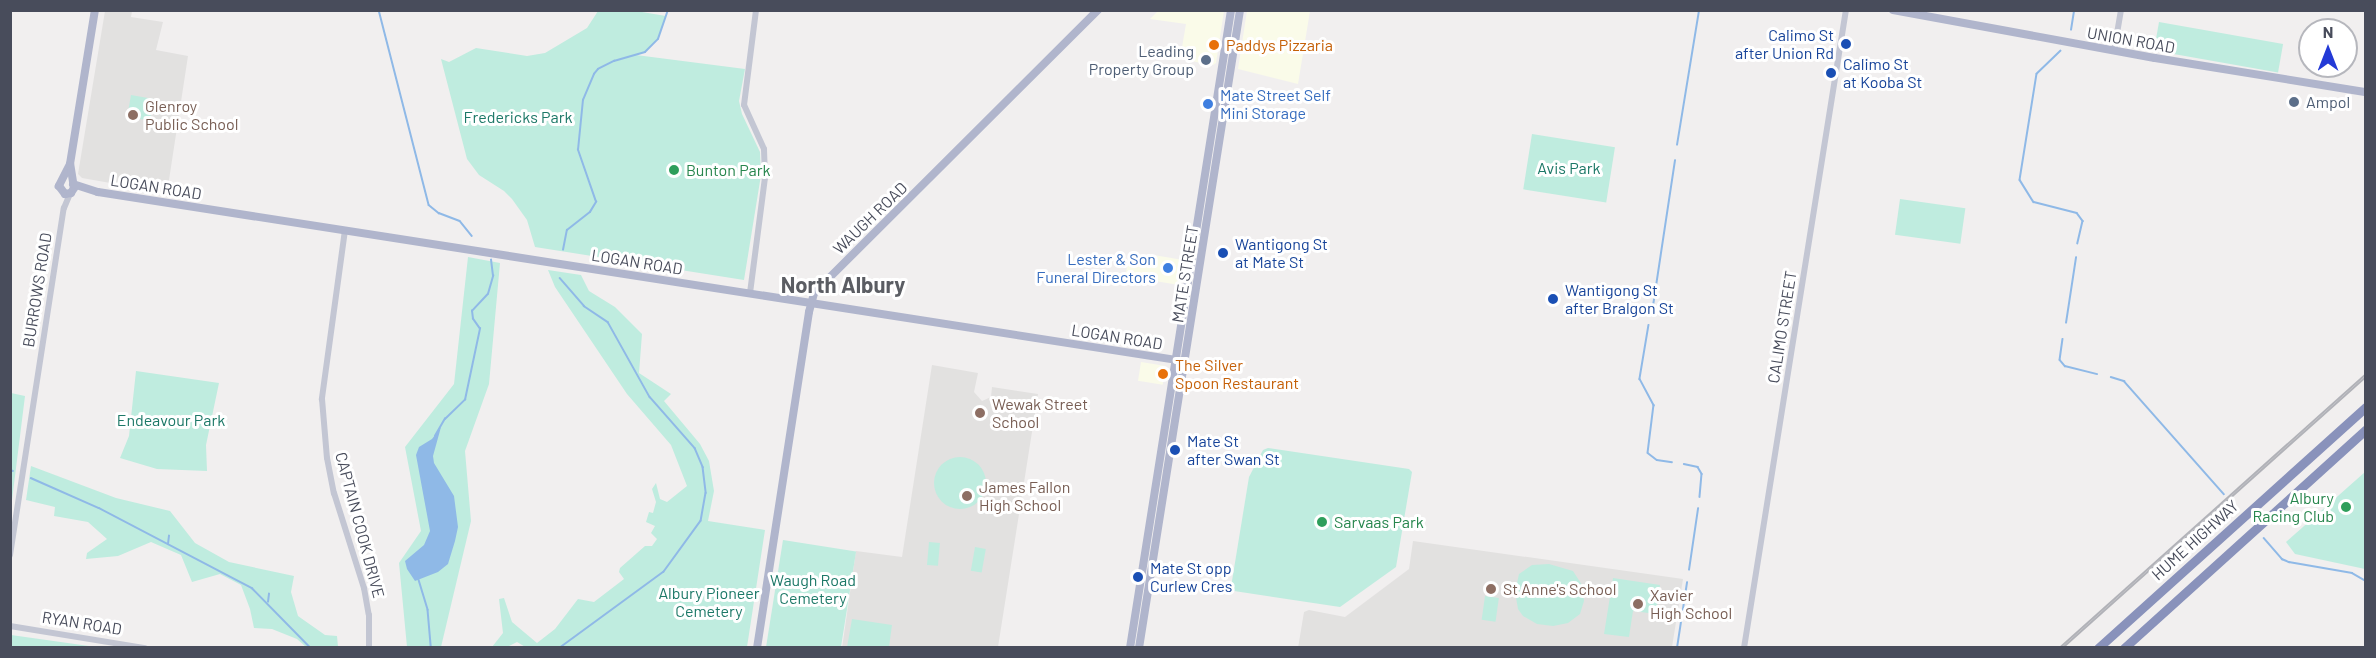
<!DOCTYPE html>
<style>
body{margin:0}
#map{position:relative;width:2376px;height:658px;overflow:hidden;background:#f1efef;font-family:Barlow,sans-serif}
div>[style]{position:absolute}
.commercial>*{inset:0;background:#fafbe9;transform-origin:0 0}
.education>*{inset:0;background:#e2e1e0}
.green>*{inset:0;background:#bfecdf;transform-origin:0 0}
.round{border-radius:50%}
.water>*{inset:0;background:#8fb9e7}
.stream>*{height:1.5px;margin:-0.75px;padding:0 0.75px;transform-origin:0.75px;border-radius:0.75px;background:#8fb9e7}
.minor>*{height:6px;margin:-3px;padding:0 3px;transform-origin:3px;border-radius:3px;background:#c3c6d3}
.major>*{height:8px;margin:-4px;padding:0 4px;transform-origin:4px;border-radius:4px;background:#b0b5cc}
.highway>*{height:9px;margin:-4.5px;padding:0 4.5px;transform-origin:4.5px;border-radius:4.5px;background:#8992bb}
.rail>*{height:4px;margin-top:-2px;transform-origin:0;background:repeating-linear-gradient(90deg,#fff 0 4.5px,#b1b2b8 0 9px);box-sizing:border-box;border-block:2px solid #b1b2b8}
.dots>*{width:16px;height:16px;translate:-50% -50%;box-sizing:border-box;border:3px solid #fff;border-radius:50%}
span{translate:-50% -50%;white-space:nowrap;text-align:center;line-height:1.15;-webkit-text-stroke:6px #fff;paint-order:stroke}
.transit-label{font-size:16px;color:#164399}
.right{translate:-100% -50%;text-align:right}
.left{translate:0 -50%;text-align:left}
.street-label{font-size:16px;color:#484c5b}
.food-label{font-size:16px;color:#c56008}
.service-label{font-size:16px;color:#4e5e75}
.shop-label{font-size:16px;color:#366cbe}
.education-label{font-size:16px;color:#785e54}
.park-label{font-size:16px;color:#1c7867}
.leisure-label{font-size:16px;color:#27864d}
.district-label{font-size:22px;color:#5b5d63;font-weight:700}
.frame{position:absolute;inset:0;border:12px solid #484c5b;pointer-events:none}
.north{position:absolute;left:2298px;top:18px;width:60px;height:60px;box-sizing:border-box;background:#fff;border:2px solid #b6b7bd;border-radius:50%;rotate:0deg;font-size:16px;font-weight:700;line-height:24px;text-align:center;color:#484c5b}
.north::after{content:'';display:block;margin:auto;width:21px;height:27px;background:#233ad6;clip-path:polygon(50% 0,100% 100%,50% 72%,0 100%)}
</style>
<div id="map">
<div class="commercial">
<i style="clip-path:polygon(1158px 11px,1224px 11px,1216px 63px,1213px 65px,1180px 59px,1186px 24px,1150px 19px)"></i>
<i style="clip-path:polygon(1247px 11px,1310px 11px,1298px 84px,1238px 69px)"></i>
<i style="clip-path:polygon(1148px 254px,1183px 260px,1179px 285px,1125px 276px,1128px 263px,1146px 267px)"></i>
<i style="left:1141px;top:362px;width:25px;height:19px;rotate:9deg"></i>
</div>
<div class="education">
<i style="clip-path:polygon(105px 11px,132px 11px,131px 17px,163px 22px,156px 50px,188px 56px,167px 193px,82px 178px,78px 174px)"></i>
<i style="clip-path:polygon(932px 365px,978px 373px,974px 392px,982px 401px,991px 397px,992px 387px,1038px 394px,998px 647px,842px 648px,856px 551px,902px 557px)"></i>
<i style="clip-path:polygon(1413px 541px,1683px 579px,1672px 647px,1298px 648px,1304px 612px,1309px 610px,1345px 617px,1409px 569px)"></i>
</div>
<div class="green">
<i style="clip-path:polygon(630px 10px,666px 16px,658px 39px,645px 52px,636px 55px,745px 69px,739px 101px,742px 114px,760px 152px,761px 175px,744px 280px,535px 247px,527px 220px,512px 199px,504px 191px,479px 175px,467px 159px,441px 59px,449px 62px,476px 48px,527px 56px,545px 53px,587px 28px,598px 11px)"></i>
<i style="left:2159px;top:22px;width:126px;height:29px;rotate:10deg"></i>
<i style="left:131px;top:95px;width:23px;height:22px;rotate:10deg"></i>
<i style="left:1532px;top:134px;width:84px;height:56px;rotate:9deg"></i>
<i style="left:1900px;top:199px;width:66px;height:36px;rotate:8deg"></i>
<i style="clip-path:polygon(468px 257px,500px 263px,489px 384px,465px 451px,471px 521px,441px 647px,407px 647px,399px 563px,421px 531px,405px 447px,454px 384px)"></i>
<i style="clip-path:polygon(548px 270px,581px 275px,589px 291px,615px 307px,642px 334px,639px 373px,671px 394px,664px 401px,700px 444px,709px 461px,714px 491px,708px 521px,765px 530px,747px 647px,527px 648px,517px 642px,507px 647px,492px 647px,503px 633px,499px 599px,504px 598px,512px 622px,537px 643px,555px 629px,578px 599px,594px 602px,624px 579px,619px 572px,620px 568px,645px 546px,652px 546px,657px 539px,651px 533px,655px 526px,646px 522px,649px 512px,653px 513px,656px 502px,652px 489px,656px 483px,660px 499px,667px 502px,687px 486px,671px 445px,627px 394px,555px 287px)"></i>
<i style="clip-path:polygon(136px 371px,219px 383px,206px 445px,207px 471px,157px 469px,120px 458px,129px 436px)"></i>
<i style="clip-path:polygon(11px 393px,25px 396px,11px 508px,10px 393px)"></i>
<i style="clip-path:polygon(1268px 448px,1409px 469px,1412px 472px,1396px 567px,1340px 607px,1234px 591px,1231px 587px,1249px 477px,1263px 450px)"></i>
<i class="round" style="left:934px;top:457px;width:52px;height:52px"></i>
<i style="clip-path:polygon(31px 466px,116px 498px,170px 511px,195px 543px,229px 562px,294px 576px,291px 592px,298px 616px,325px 635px,337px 636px,338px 647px,306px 647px,297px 639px,272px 629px,254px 628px,250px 609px,241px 585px,220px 574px,192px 582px,181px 555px,151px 542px,118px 556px,86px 559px,87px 553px,107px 539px,88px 522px,54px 516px,55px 507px,26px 500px)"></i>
<i style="clip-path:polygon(2365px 472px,2365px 569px,2295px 554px,2286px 542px)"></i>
<i style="left:783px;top:540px;width:74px;height:108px;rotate:9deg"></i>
<i style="left:929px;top:542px;width:11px;height:23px;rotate:5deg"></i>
<i style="left:975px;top:547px;width:11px;height:24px;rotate:10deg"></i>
<i style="clip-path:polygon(1549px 564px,1573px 571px,1582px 585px,1584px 601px,1580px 614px,1568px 623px,1553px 626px,1537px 624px,1523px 616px,1518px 609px,1515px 592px,1519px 574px,1532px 565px)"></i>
<i style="clip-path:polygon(1613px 578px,1660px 585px,1656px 614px,1633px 611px,1629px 637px,1604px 634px)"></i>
<i style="left:1485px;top:596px;width:14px;height:24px;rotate:8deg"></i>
<i style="clip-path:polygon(852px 619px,892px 625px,889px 647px,847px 647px)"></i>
<i style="clip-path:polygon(11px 635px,96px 647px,11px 647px)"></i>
</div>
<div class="water">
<i style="clip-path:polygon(441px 427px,433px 456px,434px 463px,454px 496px,458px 527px,455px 541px,448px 564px,438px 572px,415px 581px,407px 569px,405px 561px,424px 545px,430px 531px,416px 455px,419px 447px,432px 439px)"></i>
</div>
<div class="stream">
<i style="left:379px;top:10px;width:201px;rotate:75.6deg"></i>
<i style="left:429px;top:205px;width:13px;rotate:39deg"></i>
<i style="left:439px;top:213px;width:22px;rotate:21deg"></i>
<i style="left:460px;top:221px;width:19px;rotate:51deg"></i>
<i style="left:2071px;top:30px;width:20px;rotate:-81deg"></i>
<i style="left:2061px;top:51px;width:33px;rotate:136deg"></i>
<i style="left:2037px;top:74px;width:107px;rotate:99.1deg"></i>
<i style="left:2020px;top:180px;width:26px;rotate:58deg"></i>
<i style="left:2034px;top:202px;width:44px;rotate:14.3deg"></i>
<i style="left:2077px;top:213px;width:10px;rotate:53deg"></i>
<i style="left:2083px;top:221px;width:23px;rotate:103deg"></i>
<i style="left:1677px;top:145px;width:137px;rotate:-80.7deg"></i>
<i style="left:563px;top:250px;width:20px;rotate:-79deg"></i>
<i style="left:567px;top:230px;width:29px;rotate:-38deg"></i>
<i style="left:590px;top:212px;width:12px;rotate:-59deg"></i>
<i style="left:596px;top:202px;width:55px;rotate:-109.1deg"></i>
<i style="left:578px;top:150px;width:50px;rotate:-84.3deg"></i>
<i style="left:583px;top:100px;width:28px;rotate:-67deg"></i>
<i style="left:594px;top:74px;width:6px;rotate:-51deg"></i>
<i style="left:598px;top:69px;width:18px;rotate:-27deg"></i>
<i style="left:614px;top:61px;width:32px;rotate:-16deg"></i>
<i style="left:645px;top:52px;width:18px;rotate:-45deg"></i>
<i style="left:658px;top:39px;width:31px;rotate:-71deg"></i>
<i style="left:560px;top:278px;width:37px;rotate:49deg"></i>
<i style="left:584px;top:306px;width:29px;rotate:34deg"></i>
<i style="left:608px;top:322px;width:86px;rotate:60.8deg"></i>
<i style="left:650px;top:397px;width:68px;rotate:48.6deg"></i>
<i style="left:695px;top:448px;width:21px;rotate:67deg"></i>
<i style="left:703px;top:467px;width:26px;rotate:83deg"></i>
<i style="left:706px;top:493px;width:28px;rotate:100deg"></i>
<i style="left:701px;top:521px;width:63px;rotate:126deg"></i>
<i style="left:664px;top:572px;width:129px;rotate:143.8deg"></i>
<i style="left:1653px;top:306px;width:147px;rotate:-81.4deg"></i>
<i style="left:2066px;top:323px;width:66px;rotate:-81.3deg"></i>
<i style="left:1649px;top:325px;width:55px;rotate:99.5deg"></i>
<i style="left:1640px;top:379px;width:30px;rotate:62deg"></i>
<i style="left:1654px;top:405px;width:48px;rotate:97.1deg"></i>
<i style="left:1648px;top:453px;width:11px;rotate:38deg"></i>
<i style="left:1657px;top:460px;width:15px;rotate:8deg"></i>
<i style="left:2063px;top:339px;width:21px;rotate:98deg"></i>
<i style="left:2060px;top:360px;width:8px;rotate:50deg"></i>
<i style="left:2065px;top:366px;width:33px;rotate:14deg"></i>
<i style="left:2111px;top:377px;width:14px;rotate:17deg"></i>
<i style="left:2124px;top:381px;width:151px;rotate:48.5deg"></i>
<i style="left:435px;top:436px;width:20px;rotate:-60deg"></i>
<i style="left:445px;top:419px;width:28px;rotate:-44deg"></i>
<i style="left:465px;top:400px;width:73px;rotate:-78.1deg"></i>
<i style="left:480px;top:329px;width:12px;rotate:-125deg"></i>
<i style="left:473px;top:319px;width:8px;rotate:-97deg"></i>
<i style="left:472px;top:311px;width:23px;rotate:-47deg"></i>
<i style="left:488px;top:294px;width:19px;rotate:-74deg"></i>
<i style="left:493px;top:276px;width:16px;rotate:-97deg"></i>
<i style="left:1684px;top:464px;width:14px;rotate:12deg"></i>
<i style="left:1698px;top:467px;width:8px;rotate:60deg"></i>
<i style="left:1702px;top:474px;width:23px;rotate:95deg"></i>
<i style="left:10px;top:470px;width:3px;rotate:18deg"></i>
<i style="left:31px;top:478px;width:74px;rotate:23.8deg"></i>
<i style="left:99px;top:508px;width:173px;rotate:27.6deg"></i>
<i style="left:252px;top:588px;width:84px;rotate:45.5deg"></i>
<i style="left:2264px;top:538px;width:28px;rotate:49deg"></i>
<i style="left:2282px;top:559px;width:8px;rotate:23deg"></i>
<i style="left:2289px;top:562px;width:64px;rotate:9.9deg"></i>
<i style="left:2352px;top:573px;width:16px;rotate:30deg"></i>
<i style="left:168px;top:544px;width:8px;rotate:-83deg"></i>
<i style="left:1689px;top:570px;width:62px;rotate:-81.6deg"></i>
<i style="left:419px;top:580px;width:31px;rotate:73deg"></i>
<i style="left:428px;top:610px;width:38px;rotate:85deg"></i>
<i style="left:268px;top:602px;width:8px;rotate:-83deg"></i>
<i style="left:1677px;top:648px;width:66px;rotate:-81.3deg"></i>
</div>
<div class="minor">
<i style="left:2114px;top:51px;width:42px;rotate:-80.3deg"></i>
<i style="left:345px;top:230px;width:171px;rotate:97.8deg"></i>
<i style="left:322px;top:399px;width:59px;rotate:85.2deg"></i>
<i style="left:327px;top:458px;width:36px;rotate:79deg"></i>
<i style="left:334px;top:493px;width:100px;rotate:72.5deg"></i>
<i style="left:364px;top:588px;width:27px;rotate:80deg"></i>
<i style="left:369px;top:615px;width:33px;rotate:90deg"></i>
<i style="left:750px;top:293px;width:116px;rotate:-82.6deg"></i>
<i style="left:765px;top:178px;width:29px;rotate:-92deg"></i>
<i style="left:764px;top:149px;width:48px;rotate:-114.4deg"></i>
<i style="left:744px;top:105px;width:96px;rotate:-82.8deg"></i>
<i style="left:10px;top:555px;width:351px;rotate:-81.2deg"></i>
<i style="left:64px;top:208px;width:15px;rotate:-67deg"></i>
<i style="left:10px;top:626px;width:137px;rotate:9.3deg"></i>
<i style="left:1744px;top:648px;width:646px;rotate:-80.92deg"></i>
</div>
<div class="major">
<i style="left:1893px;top:10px;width:266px;rotate:10.4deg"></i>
<i style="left:2155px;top:58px;width:214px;rotate:9.2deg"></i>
<i style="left:70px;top:164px;width:25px;rotate:117deg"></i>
<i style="left:59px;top:186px;width:10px;rotate:53deg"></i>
<i style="left:65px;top:194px;width:6px;rotate:-9deg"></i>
<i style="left:71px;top:193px;width:6px;rotate:-59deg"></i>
<i style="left:74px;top:188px;width:24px;rotate:-99deg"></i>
<i style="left:70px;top:164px;width:156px;rotate:-80.8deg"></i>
<i style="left:73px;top:184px;width:26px;rotate:18deg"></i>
<i style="left:98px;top:192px;width:1099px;rotate:8.85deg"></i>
<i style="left:757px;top:648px;width:340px;rotate:-81.2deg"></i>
<i style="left:809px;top:312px;width:20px;rotate:-75deg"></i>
<i style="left:814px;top:293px;width:401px;rotate:-44.9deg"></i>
<i style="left:1130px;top:648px;width:646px;rotate:-81deg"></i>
<i style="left:1139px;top:648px;width:646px;rotate:-81deg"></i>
</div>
<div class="highway">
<i style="left:2098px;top:648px;width:360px;rotate:-42deg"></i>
<i style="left:2124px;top:648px;width:326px;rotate:-42.1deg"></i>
</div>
<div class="rail">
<i style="left:2061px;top:648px;width:409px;rotate:-41.8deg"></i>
</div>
<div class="dots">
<i style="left:1846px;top:44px;background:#1a4fb4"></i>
<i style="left:1214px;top:45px;background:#e8710a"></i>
<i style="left:1206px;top:60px;background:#5c6f8a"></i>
<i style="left:1831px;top:73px;background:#1a4fb4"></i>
<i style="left:2294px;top:102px;background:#5c6f8a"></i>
<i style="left:1208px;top:104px;background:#3f7fe0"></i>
<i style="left:133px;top:115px;background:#8d6e63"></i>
<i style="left:674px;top:170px;background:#2e9e5b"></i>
<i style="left:1223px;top:253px;background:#1a4fb4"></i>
<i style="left:1168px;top:268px;background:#3f7fe0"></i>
<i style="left:1553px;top:299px;background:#1a4fb4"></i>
<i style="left:1163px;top:374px;background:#e8710a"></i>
<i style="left:980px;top:413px;background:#8d6e63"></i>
<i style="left:1175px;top:450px;background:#1a4fb4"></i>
<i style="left:967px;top:496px;background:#8d6e63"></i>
<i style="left:2346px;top:507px;background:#2e9e5b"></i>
<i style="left:1322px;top:522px;background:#2e9e5b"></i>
<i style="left:1138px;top:577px;background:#1a4fb4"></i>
<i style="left:1491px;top:589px;background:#8d6e63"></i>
<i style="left:1638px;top:604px;background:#8d6e63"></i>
</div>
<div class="transit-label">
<span class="right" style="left:1834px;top:44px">Calimo St<br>after Union Rd</span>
<span class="left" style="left:1843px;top:73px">Calimo St<br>at Kooba St</span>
<span class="left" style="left:1235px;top:253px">Wantigong St<br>at Mate St</span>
<span class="left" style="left:1565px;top:299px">Wantigong St<br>after Bralgon St</span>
<span class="left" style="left:1187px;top:450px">Mate St<br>after Swan St</span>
<span class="left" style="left:1150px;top:577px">Mate St opp<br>Curlew Cres</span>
</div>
<div class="street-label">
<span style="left:2131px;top:40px;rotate:10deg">UNION ROAD</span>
<span style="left:156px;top:187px;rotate:9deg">LOGAN ROAD</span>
<span style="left:870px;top:218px;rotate:-44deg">WAUGH ROAD</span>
<span style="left:637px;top:262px;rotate:9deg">LOGAN ROAD</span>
<span style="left:1185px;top:274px;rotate:-81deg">MATE STREET</span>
<span style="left:37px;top:290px;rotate:-81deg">BURROWS ROAD</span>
<span style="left:1782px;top:327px;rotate:-81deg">CALIMO STREET</span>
<span style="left:1117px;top:337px;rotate:9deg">LOGAN ROAD</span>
<span style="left:360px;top:525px;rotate:75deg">CAPTAIN COOK DRIVE</span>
<span style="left:2195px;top:540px;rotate:-42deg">HUME HIGHWAY</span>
<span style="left:82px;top:623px;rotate:9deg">RYAN ROAD</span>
</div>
<div class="food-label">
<span class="left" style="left:1226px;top:45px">Paddys Pizzaria</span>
<span class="left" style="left:1175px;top:374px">The Silver<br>Spoon Restaurant</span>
</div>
<div class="service-label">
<span class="right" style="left:1194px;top:60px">Leading<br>Property Group</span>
<span class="left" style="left:2306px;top:102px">Ampol</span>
</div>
<div class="shop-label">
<span class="left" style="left:1220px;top:104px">Mate Street Self<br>Mini Storage</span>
<span class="right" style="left:1156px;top:268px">Lester &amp; Son<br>Funeral Directors</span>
</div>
<div class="education-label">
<span class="left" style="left:145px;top:115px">Glenroy<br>Public School</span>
<span class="left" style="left:992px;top:413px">Wewak Street<br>School</span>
<span class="left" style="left:979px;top:496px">James Fallon<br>High School</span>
<span class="left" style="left:1503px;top:589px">St Anne's School</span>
<span class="left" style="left:1650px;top:604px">Xavier<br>High School</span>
</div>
<div class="park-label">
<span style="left:518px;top:117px">Fredericks Park</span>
<span style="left:1569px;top:168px">Avis Park</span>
<span style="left:171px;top:420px">Endeavour Park</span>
<span style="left:813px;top:589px">Waugh Road<br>Cemetery</span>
<span style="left:709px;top:602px">Albury Pioneer<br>Cemetery</span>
</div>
<div class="leisure-label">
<span class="left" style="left:686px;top:170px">Bunton Park</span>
<span class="right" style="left:2334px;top:507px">Albury<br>Racing Club</span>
<span class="left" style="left:1334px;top:522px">Sarvaas Park</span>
</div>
<div class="district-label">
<span style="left:843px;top:285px">North Albury</span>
</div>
<div class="frame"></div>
<div class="north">N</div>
</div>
